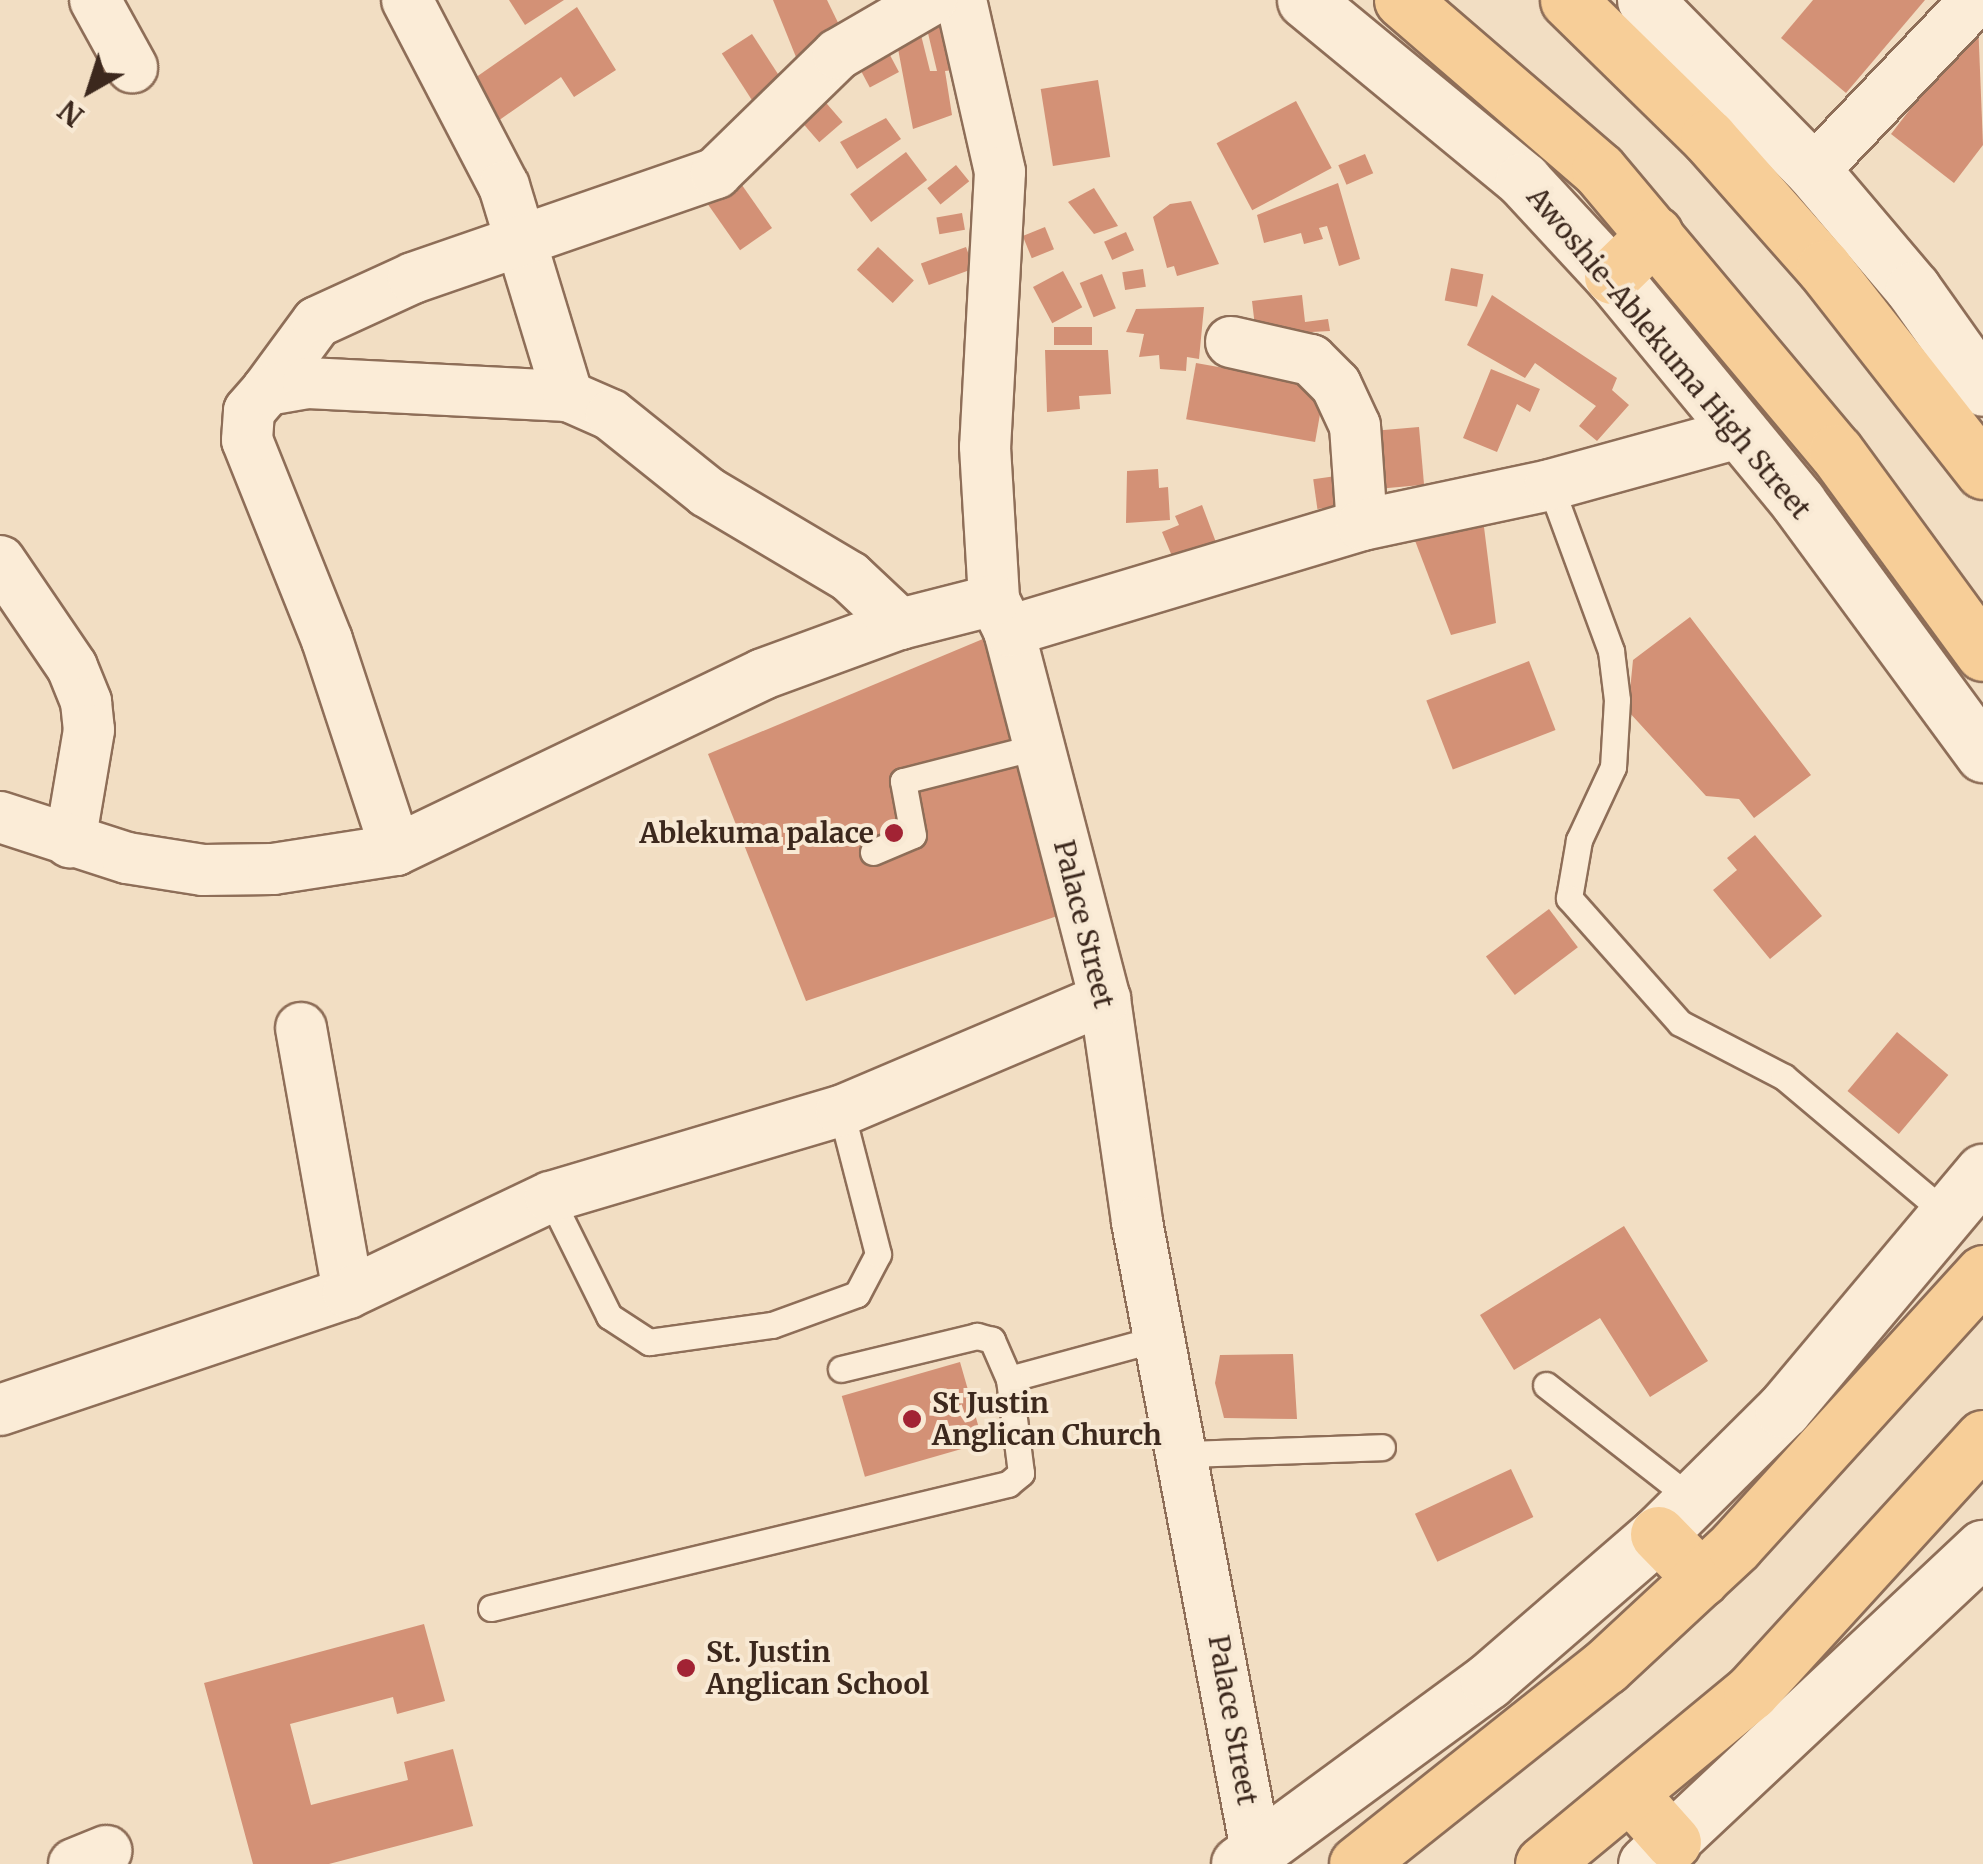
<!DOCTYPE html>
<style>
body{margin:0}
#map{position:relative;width:1983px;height:1864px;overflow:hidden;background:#f2dec3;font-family:Merriweather,serif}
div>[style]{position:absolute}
.building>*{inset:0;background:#d39176;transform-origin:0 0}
.roads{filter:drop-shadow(2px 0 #8e6e58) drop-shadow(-2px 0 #8e6e58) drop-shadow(0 2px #8e6e58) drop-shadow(0 -2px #8e6e58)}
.service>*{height:25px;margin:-12.5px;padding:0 12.5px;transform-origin:12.5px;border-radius:12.5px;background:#fbecd7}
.minor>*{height:50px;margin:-25px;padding:0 25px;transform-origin:25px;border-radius:25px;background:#fbecd7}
.tertiary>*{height:55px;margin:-27.5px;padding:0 27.5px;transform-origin:27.5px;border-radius:27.5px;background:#fbecd7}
.primary>*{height:55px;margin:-27.5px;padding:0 27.5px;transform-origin:27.5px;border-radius:27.5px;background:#f7ce98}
.dots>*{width:28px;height:28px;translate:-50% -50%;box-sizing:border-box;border:5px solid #f8e9d4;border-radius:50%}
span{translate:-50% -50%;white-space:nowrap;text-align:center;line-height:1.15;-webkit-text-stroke:8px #f8e9d4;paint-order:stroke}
.street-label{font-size:28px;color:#3c281d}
.poi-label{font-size:28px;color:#3c281d;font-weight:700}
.right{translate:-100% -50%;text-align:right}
.left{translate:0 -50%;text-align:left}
.north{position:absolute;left:40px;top:40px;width:100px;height:100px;-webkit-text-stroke:8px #f8e9d4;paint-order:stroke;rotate:219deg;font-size:28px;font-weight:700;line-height:40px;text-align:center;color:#3c281d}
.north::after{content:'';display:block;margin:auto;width:35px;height:45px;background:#3c281d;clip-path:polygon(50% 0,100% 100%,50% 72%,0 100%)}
</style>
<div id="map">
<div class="building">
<i style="clip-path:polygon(509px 0,564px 0,525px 25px)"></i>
<i style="clip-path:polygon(773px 0,827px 0,845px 37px,800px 67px)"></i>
<i style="clip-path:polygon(1813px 0,1925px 0,1846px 93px,1781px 38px)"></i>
<i style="clip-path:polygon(577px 7px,616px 70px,574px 97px,561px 77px,498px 121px,472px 80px)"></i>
<i style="clip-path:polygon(942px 18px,954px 70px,945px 71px,952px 115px,913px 129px,896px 38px,919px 27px,930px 71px,937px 71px,927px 29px)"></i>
<i style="clip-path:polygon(1978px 21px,1983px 145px,1954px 183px,1891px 134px)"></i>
<i style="left:752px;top:34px;width:57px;height:36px;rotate:57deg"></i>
<i style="left:883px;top:42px;width:34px;height:33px;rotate:62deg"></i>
<i style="left:1098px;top:80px;width:78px;height:58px;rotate:81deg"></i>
<i style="left:821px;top:97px;width:33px;height:31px;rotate:49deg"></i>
<i style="left:1296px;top:101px;width:76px;height:90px;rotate:62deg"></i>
<i style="clip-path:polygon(886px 118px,901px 139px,857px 169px,840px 142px)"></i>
<i style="left:906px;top:152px;width:35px;height:70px;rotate:53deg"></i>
<i style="left:1365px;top:154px;width:21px;height:29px;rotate:67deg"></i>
<i style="left:956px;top:165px;width:21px;height:37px;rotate:51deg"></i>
<i style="left:737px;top:178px;width:61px;height:39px;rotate:55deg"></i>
<i style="clip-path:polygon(1338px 183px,1360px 259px,1339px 266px,1327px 226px,1319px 228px,1323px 239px,1304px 244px,1301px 233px,1264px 243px,1257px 215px)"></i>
<i style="clip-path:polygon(1094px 188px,1118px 226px,1094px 234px,1068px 202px)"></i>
<i style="clip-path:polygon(1191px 201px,1219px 264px,1177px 276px,1174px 266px,1167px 268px,1153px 217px,1170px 204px)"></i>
<i style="left:962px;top:213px;width:17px;height:26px;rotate:80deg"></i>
<i style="left:1045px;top:227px;width:24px;height:24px;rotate:68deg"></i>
<i style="left:1126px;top:232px;width:20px;height:24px;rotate:66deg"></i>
<i style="left:878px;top:247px;width:49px;height:31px;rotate:43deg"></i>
<i style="left:966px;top:247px;width:23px;height:48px;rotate:70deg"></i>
<i style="left:1451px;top:268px;width:33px;height:33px;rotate:11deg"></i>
<i style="left:1143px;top:269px;width:18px;height:21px;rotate:81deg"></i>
<i style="left:1063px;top:271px;width:41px;height:34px;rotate:62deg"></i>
<i style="left:1102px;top:274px;width:37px;height:24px;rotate:68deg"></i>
<i style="clip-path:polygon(1302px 295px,1305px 322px,1328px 319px,1330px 331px,1256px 335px,1252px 301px)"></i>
<i style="clip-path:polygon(1492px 295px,1617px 378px,1612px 390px,1629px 405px,1597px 441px,1579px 426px,1596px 406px,1535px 363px,1525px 378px,1467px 345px)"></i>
<i style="clip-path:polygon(1204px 307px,1199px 359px,1187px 357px,1186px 371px,1160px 369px,1159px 355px,1139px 357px,1144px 334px,1126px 332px,1136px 309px)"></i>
<i style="left:1054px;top:327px;width:38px;height:18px"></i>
<i style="clip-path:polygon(1045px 350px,1108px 350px,1111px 394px,1079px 396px,1080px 409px,1047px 412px)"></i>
<i style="left:1196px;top:363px;width:131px;height:57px;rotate:10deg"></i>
<i style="clip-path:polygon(1491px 369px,1540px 389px,1530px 412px,1517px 404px,1497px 452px,1463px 438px)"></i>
<i style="left:1419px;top:427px;width:58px;height:50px;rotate:85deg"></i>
<i style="clip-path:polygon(1158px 469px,1159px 488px,1168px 487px,1170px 520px,1126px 523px,1127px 471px)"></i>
<i style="left:1336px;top:476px;width:30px;height:23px;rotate:82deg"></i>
<i style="clip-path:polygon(1202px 505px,1217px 545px,1174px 561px,1162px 532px,1179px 525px,1175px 516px)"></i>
<i style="clip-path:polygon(1483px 519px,1496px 623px,1451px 635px,1414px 538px)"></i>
<i style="clip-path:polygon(1690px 617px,1811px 775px,1754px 818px,1739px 799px,1706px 796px,1628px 711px,1633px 660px)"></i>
<i style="clip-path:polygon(990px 636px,1072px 911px,806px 1001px,708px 754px)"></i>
<i style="left:1529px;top:661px;width:74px;height:110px;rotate:69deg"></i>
<i style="clip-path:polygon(1755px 835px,1822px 916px,1770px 959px,1713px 890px,1737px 870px,1727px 858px)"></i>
<i style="left:1549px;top:909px;width:48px;height:79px;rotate:53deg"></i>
<i style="left:1897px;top:1032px;width:67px;height:77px;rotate:40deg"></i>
<i style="clip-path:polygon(1624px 1226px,1708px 1361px,1650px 1397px,1600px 1318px,1514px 1370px,1480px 1315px)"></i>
<i style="clip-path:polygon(1293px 1354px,1297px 1419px,1224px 1418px,1215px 1383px,1220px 1355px)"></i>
<i style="left:960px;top:1362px;width:84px;height:123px;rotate:74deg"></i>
<i style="left:1511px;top:1469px;width:53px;height:106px;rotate:65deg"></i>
<i style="clip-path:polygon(424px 1624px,445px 1701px,397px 1714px,393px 1697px,290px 1724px,311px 1805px,408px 1780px,404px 1762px,453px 1749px,473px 1826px,329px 1864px,253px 1864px,204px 1683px)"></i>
</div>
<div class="roads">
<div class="service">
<i style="left:1550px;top:485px;width:177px;rotate:69.8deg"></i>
<i style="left:1611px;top:651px;width:49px;rotate:83deg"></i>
<i style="left:1617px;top:700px;width:67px;rotate:93.4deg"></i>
<i style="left:1613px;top:767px;width:81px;rotate:115deg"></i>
<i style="left:1579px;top:840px;width:59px;rotate:99.8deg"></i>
<i style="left:1569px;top:898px;width:167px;rotate:48.4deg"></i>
<i style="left:1680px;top:1023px;width:117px;rotate:27.4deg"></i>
<i style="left:1784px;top:1077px;width:214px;rotate:40.1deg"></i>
<i style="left:873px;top:852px;width:43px;rotate:-23deg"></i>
<i style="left:913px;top:835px;width:55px;rotate:-100.5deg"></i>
<i style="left:903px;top:781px;width:141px;rotate:-14.3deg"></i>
<i style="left:550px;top:1197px;width:133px;rotate:63.6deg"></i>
<i style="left:609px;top:1316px;width:48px;rotate:33deg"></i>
<i style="left:649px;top:1342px;width:124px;rotate:-7.9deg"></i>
<i style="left:772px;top:1325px;width:90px;rotate:-20deg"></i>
<i style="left:857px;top:1294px;width:45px;rotate:-62.3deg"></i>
<i style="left:878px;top:1254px;width:148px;rotate:-104.5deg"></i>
<i style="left:1009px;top:1379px;width:161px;rotate:-15.2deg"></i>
<i style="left:1546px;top:1385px;width:187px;rotate:38deg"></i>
<i style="left:1186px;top:1454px;width:196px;rotate:-2deg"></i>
<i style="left:491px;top:1608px;width:532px;rotate:-13.49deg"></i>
<i style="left:1008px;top:1484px;width:17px;rotate:-40deg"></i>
<i style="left:1021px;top:1473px;width:95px;rotate:-97.3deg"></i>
<i style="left:1009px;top:1379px;width:43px;rotate:-113.6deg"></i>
<i style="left:992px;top:1340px;width:16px;rotate:-165deg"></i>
<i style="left:977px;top:1336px;width:140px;rotate:166.4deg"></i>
</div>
<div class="minor">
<i style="left:95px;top:0;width:77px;rotate:61.1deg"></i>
<i style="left:407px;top:0;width:210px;rotate:62.5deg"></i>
<i style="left:504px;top:186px;width:220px;rotate:73.1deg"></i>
<i style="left:961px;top:0;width:176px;rotate:77.2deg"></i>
<i style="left:1000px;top:172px;width:275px;rotate:93.1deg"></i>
<i style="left:985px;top:447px;width:153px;rotate:86.6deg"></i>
<i style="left:994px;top:600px;width:34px;rotate:64deg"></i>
<i style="left:1009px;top:631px;width:380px;rotate:75.4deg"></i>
<i style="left:1105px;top:999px;width:225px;rotate:81.8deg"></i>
<i style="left:1137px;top:1222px;width:639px;rotate:79.27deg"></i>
<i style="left:1813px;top:171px;width:236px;rotate:-46.4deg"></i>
<i style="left:1231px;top:342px;width:82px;rotate:12.7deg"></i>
<i style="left:1311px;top:360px;width:35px;rotate:45deg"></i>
<i style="left:1336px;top:385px;width:45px;rotate:65.1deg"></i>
<i style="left:1355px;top:426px;width:99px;rotate:86deg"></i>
<i style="left:267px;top:390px;width:84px;rotate:-53.7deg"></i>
<i style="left:317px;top:322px;width:106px;rotate:-24.6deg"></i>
<i style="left:413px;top:278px;width:321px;rotate:-19.1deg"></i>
<i style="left:716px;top:173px;width:170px;rotate:-44.3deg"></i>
<i style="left:838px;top:54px;width:108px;rotate:-30.1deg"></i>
<i style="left:0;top:561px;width:128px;rotate:55.8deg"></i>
<i style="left:72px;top:667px;width:38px;rotate:68deg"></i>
<i style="left:86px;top:702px;width:28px;rotate:84deg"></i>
<i style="left:89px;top:730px;width:114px;rotate:99.6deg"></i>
<i style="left:1009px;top:631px;width:369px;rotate:-16.7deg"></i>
<i style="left:1362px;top:525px;width:192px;rotate:-12deg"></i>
<i style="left:1550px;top:485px;width:200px;rotate:-15.4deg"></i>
<i style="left:0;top:817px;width:133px;rotate:17.9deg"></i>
<i style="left:127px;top:858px;width:77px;rotate:9deg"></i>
<i style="left:203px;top:870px;width:70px;rotate:-0.8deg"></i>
<i style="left:273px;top:869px;width:124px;rotate:-8.8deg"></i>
<i style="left:396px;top:850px;width:407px;rotate:-25.6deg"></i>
<i style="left:763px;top:674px;width:146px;rotate:-20.1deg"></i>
<i style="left:900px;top:624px;width:97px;rotate:-14.3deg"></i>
<i style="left:396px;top:850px;width:221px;rotate:-108.2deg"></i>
<i style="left:327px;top:640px;width:215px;rotate:-111.8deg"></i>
<i style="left:247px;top:440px;width:29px;rotate:-86deg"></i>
<i style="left:249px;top:411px;width:28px;rotate:-49deg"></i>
<i style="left:267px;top:390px;width:42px;rotate:-9.7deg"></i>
<i style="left:308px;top:383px;width:260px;rotate:2.9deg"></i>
<i style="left:568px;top:396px;width:47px;rotate:23.8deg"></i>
<i style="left:611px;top:415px;width:123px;rotate:38.7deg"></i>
<i style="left:707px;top:492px;width:166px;rotate:30.7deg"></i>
<i style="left:850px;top:577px;width:69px;rotate:43.2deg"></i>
<i style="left:301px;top:1028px;width:269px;rotate:79.9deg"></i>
<i style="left:0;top:1410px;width:367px;rotate:-18.6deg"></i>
<i style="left:348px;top:1293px;width:224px;rotate:-25.4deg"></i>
<i style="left:550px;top:1197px;width:303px;rotate:-16.5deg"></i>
<i style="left:841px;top:1111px;width:287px;rotate:-23deg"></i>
<i style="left:74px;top:1864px;width:35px;rotate:-22deg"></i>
</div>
<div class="tertiary">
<i style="left:1305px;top:0;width:283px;rotate:39.5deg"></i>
<i style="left:1523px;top:180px;width:131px;rotate:47.2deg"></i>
<i style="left:1612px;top:276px;width:293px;rotate:50.5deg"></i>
<i style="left:1798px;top:502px;width:313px;rotate:53.7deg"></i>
<i style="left:1645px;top:0;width:240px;rotate:45.5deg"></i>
<i style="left:1813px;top:171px;width:155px;rotate:49.7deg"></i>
<i style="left:1913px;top:289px;width:121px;rotate:54.7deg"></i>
<i style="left:1239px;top:1864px;width:309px;rotate:-36.3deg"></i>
<i style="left:1488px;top:1681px;width:225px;rotate:-40.9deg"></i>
<i style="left:1658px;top:1534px;width:176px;rotate:-44.8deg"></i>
<i style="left:1783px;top:1410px;width:311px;rotate:-50deg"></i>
<i style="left:1646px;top:1864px;width:462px;rotate:-43.2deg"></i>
</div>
<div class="primary">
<i style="left:1402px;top:0;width:260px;rotate:40.8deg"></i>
<i style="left:1599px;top:170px;width:368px;rotate:50deg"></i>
<i style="left:1836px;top:452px;width:249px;rotate:53.8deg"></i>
<i style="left:1568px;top:0;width:196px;rotate:44.4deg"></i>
<i style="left:1708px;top:137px;width:175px;rotate:48.5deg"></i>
<i style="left:1824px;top:268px;width:258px;rotate:51.9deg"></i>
<i style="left:1612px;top:276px;width:60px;rotate:-44.3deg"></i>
<i style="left:1658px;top:1534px;width:62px;rotate:45.7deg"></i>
<i style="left:1631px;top:1795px;width:63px;rotate:48.2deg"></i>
<i style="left:1357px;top:1864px;width:317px;rotate:-38.5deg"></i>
<i style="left:1605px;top:1667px;width:178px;rotate:-42.9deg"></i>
<i style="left:1735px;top:1546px;width:369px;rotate:-47.7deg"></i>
<i style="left:1543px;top:1864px;width:270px;rotate:-39.6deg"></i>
<i style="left:1751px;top:1692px;width:344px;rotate:-47.6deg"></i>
</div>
</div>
<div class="dots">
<i style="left:894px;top:833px;background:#a22334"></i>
<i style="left:912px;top:1419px;background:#a22334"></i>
<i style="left:686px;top:1668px;background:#a22334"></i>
</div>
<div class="street-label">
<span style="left:1669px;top:353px;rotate:50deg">Awoshie-Ablekuma High Street</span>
<span style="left:1084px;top:924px;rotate:76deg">Palace Street</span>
<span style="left:1233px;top:1720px;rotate:80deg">Palace Street</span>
</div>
<div class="poi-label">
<span class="right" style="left:874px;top:833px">Ablekuma palace</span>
<span class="left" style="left:932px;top:1419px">St Justin<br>Anglican Church</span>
<span class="left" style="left:706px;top:1668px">St. Justin<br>Anglican School</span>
</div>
<div class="north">N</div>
</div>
